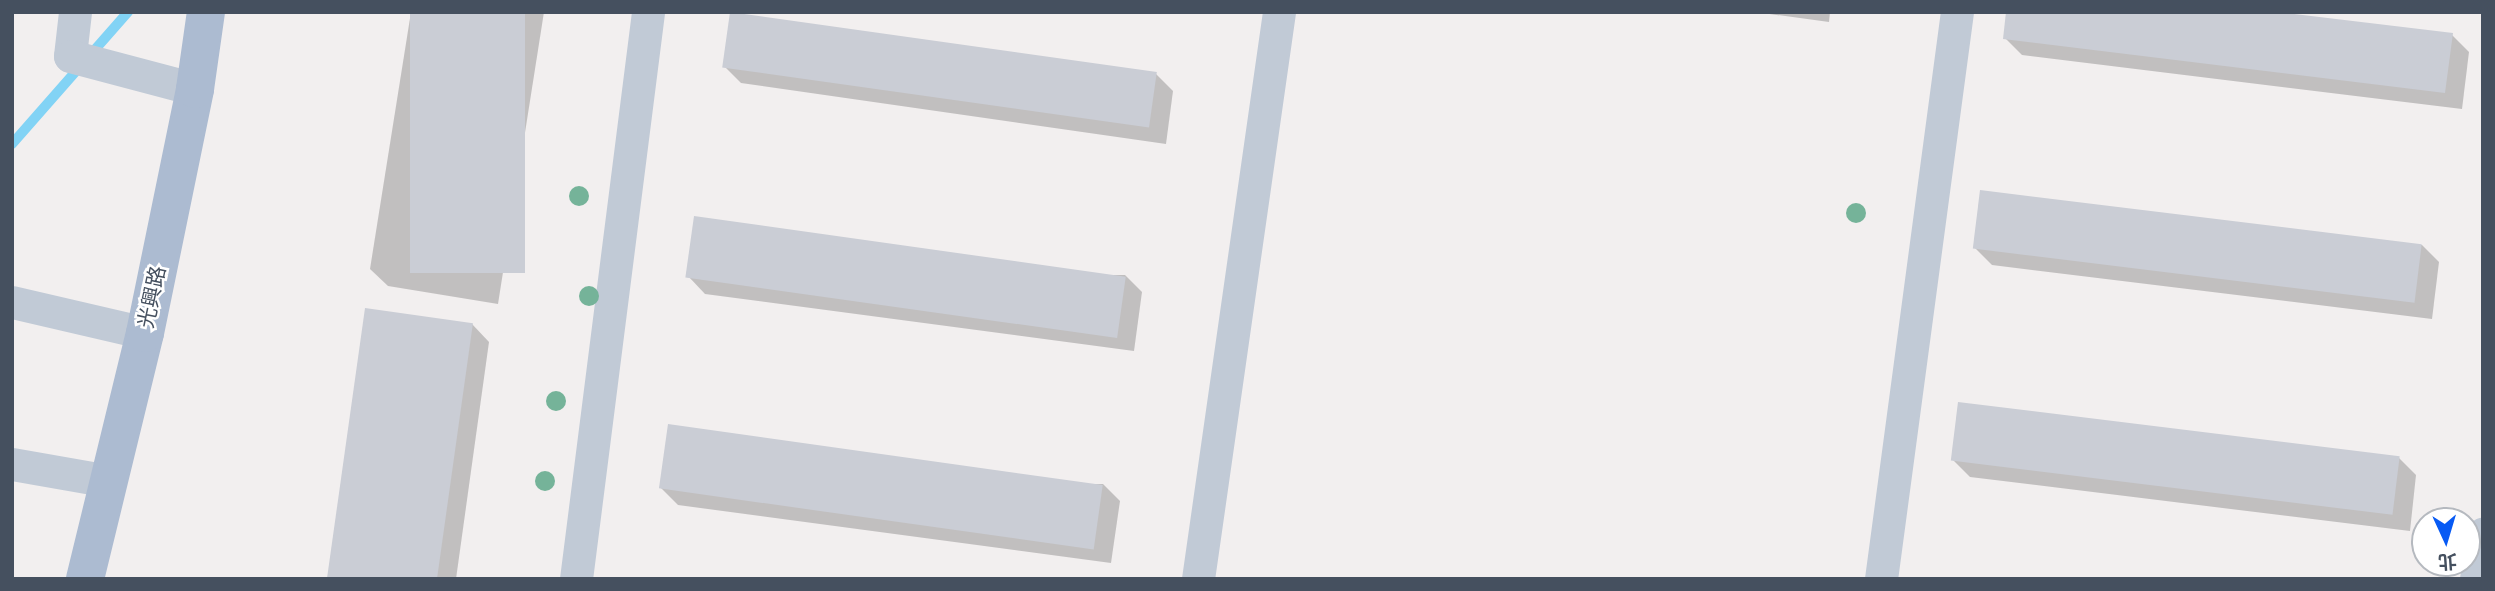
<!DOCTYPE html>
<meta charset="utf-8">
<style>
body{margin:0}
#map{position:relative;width:2495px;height:591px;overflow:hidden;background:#f2efef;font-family:Signika,"Noto Sans TC",sans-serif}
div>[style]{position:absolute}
.shadow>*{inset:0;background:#0003}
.stream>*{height:10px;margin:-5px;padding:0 5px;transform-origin:5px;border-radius:5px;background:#82d3f5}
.building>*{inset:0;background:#cacdd5;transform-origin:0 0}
.minor>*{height:33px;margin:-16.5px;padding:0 16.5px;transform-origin:16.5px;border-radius:16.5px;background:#c1cad6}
.major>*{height:38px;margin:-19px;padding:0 19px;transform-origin:19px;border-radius:19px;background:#acbbd1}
.trees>*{width:20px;height:20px;margin:-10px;border-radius:50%;background:#75b399}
span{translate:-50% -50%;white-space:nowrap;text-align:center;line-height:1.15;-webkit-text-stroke:5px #fff;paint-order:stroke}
.street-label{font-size:21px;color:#45505f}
.frame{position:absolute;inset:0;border:14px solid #45505f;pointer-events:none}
.north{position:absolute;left:2411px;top:507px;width:70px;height:70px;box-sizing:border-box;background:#fff;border:2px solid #b5b9bf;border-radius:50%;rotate:176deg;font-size:19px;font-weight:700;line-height:28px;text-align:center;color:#45505f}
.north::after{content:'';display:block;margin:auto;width:24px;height:32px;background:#075af4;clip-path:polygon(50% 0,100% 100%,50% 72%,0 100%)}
</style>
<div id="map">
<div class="shadow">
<i style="clip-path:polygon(411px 12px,544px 12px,498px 304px,388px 286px,370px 269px)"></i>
<i style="clip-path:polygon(1755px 12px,1830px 12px,1829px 22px)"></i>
<i style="clip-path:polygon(2452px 35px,2469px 52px,2462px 109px,2022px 55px,2005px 38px)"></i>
<i style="clip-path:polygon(724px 66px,1156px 74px,1173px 91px,1166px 144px,741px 83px)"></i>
<i style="clip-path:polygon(2422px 245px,2439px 262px,2432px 319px,1992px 265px,1975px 248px)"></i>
<i style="clip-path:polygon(1125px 275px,1142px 292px,1134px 351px,705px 294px,688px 276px)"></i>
<i style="clip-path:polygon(472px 324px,489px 342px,456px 579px,329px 579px)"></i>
<i style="clip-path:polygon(2399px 458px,2416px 475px,2410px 531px,1970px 477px,1953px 460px)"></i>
<i style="clip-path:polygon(1103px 484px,1120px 501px,1111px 563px,678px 505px,661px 488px)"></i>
</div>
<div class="stream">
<i style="left:12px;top:144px;width:176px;rotate:-48.7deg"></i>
</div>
<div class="building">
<i style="left:410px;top:12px;width:115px;height:261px"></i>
<i style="left:730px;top:12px;width:431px;height:56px;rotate:8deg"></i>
<i style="clip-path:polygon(2006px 12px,2278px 12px,2453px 33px,2445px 93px,2003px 39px)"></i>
<i style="left:1980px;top:190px;width:445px;height:59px;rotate:7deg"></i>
<i style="left:694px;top:216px;width:436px;height:62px;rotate:8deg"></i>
<i style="left:365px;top:308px;width:109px;height:274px;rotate:8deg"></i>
<i style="left:1958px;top:402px;width:445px;height:59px;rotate:7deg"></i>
<i style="left:668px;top:424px;width:439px;height:65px;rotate:8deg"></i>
</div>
<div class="minor">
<i style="left:75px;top:12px;width:44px;rotate:96.5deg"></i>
<i style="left:70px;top:56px;width:129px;rotate:14.8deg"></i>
<i style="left:12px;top:302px;width:137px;rotate:13.1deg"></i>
<i style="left:12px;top:464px;width:97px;rotate:10deg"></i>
<i style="left:576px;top:579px;width:572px;rotate:-82.76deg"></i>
<i style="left:1198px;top:579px;width:573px;rotate:-81.87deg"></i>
<i style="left:1881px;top:579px;width:572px;rotate:-82.37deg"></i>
<i style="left:2476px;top:579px;width:46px;rotate:-81.2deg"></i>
</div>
<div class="major">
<i style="left:85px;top:579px;width:253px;rotate:-76.3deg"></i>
<i style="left:145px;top:333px;width:249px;rotate:-78.4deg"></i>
<i style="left:195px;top:89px;width:78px;rotate:-81.9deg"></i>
</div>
<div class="trees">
<i style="left:579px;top:196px"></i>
<i style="left:1856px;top:213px"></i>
<i style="left:589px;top:296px"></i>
<i style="left:556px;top:401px"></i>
<i style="left:545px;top:481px"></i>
</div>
<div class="street-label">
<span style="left:152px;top:297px;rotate:-78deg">光興路</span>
</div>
<div class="frame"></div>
<div class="north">北</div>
</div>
